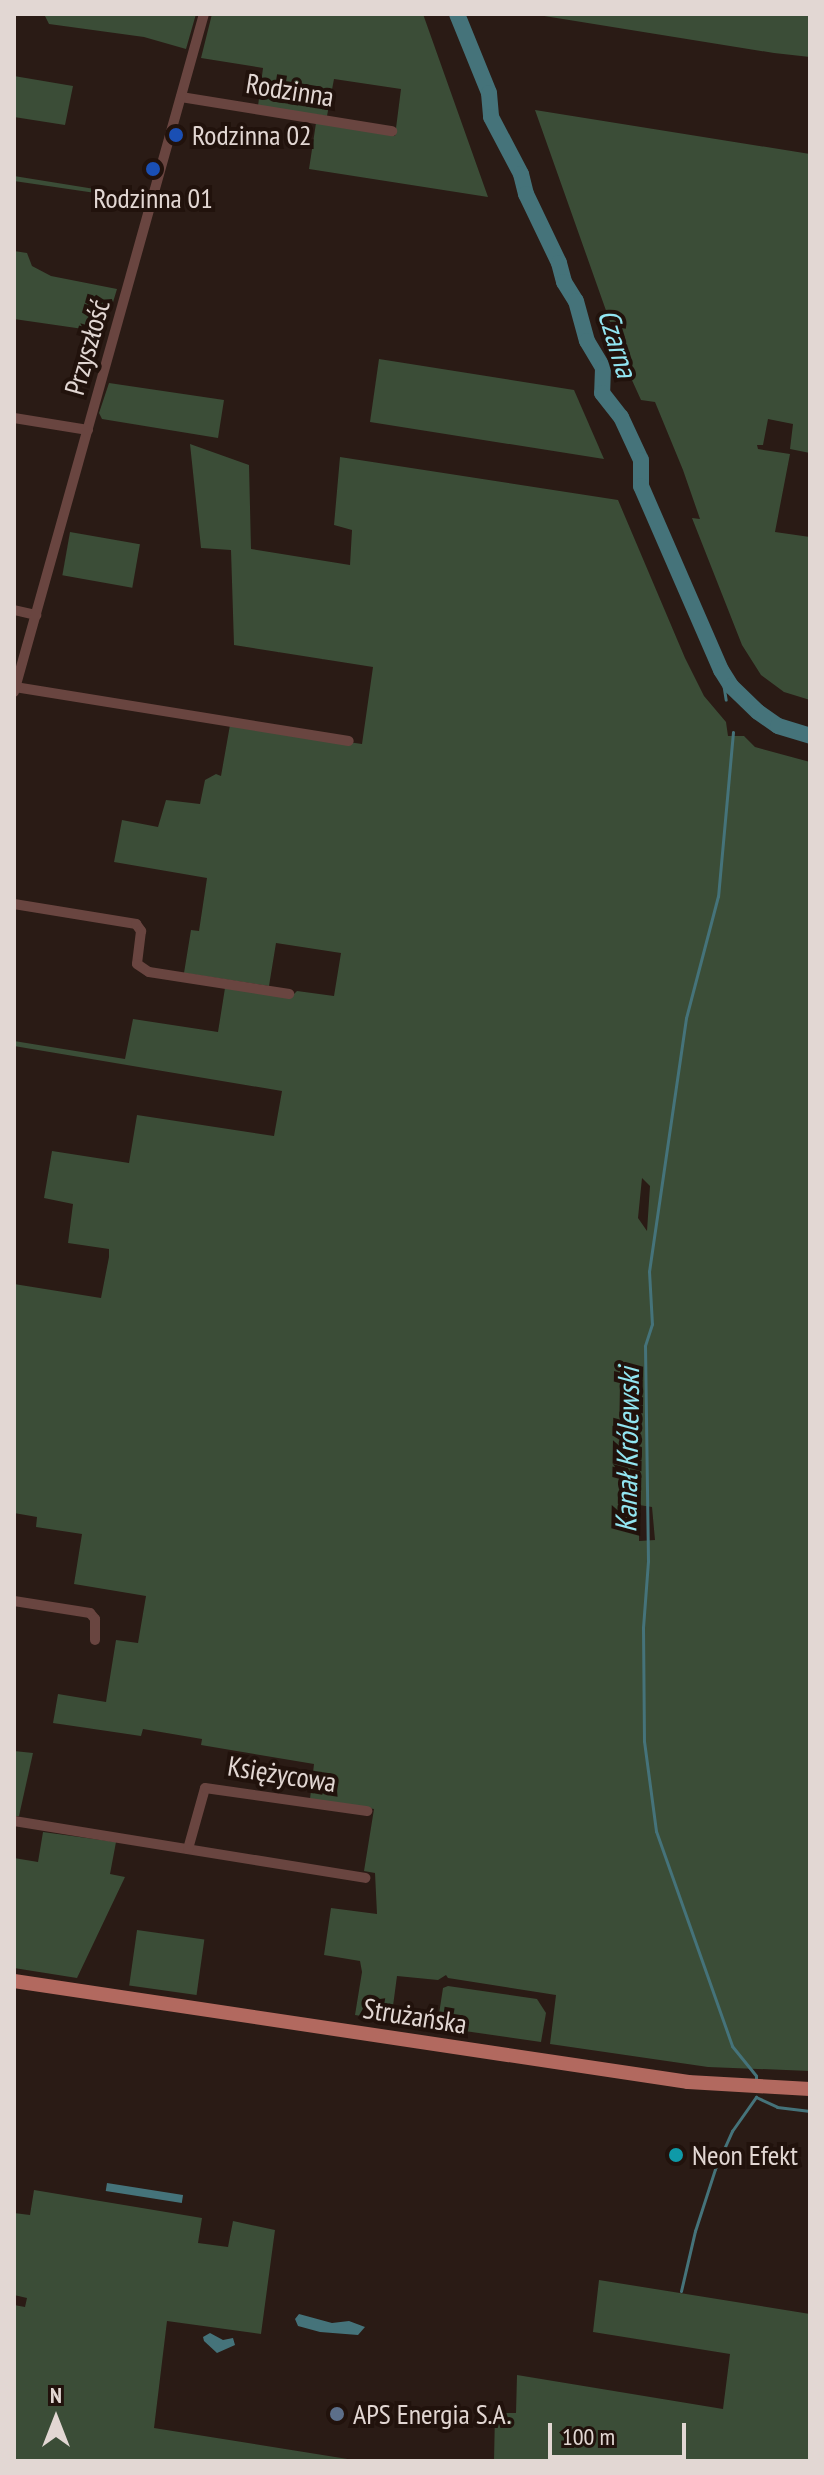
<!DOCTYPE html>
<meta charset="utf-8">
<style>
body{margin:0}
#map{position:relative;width:824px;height:2475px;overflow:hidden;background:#2a1b15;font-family:"PT Sans Narrow",sans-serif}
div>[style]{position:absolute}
.green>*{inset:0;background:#3b4d37;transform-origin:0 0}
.water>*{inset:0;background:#45737a;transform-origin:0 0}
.stream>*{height:3px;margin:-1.5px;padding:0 1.5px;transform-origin:1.5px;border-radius:1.5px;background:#45737a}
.river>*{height:16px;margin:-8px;padding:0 8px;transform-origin:8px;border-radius:8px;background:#45737a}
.minor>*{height:10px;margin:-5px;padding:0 5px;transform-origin:5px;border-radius:5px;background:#694540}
.major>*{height:14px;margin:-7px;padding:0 7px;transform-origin:7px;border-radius:7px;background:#b2695f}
.dots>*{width:22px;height:22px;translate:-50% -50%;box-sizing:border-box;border:4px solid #21120c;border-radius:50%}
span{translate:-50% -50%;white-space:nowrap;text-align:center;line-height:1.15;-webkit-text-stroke:8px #21120c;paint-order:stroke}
.street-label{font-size:28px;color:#e2d7d3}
.poi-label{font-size:28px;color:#e2d7d3}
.left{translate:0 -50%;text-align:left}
.water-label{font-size:30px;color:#92e5f1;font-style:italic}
.frame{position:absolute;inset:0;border:16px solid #e2d7d3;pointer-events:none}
.north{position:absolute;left:16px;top:2379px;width:80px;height:80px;-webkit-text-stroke:6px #21120c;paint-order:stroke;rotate:0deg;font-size:22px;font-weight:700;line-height:32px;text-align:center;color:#e2d7d3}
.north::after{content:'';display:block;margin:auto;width:28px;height:36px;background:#e2d7d3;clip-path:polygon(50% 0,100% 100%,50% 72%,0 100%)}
.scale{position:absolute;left:548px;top:2423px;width:138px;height:36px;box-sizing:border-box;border:4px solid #e2d7d3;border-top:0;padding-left:10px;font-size:24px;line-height:28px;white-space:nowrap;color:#e2d7d3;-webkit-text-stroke:6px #21120c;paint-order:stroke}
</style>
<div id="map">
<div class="green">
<i style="clip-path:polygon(44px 14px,196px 14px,186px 49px,144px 37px,49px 24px)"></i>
<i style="clip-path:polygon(212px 14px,423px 14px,488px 197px,309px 169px,316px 123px,395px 136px,401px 89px,334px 79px,327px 116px,258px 106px,263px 68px,201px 58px)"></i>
<i style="clip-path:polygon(532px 14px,810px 14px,810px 57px,774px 53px)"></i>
<i style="clip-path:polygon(14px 76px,73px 86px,65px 125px,14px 117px)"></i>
<i style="clip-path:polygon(535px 110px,810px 154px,810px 453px,790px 449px,793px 424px,768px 419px,763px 445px,757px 445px,758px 449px,790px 454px,775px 532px,810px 537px,810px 700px,784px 692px,761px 675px,742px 645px,692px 518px,700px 519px,683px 470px,655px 402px,641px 400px,626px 367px)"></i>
<i style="clip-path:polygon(14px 176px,138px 196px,143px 200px,14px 181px)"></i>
<i style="clip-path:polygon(14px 251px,27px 253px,32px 266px,51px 276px,117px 289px,104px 332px,14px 319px)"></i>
<i style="clip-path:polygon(379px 359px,574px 390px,604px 459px,370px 422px)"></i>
<i style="clip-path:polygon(109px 383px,224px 400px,218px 438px,102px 419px,99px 413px)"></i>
<i style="clip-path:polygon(evenodd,190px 444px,249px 465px,251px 549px,350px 565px,352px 530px,334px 525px,340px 457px,618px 500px,685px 658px,704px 696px,726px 722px,728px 736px,744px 736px,755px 747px,810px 762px,810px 2071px,708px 2067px,550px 2044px,556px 1995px,448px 1978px,446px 1975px,438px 1980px,397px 1976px,391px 2021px,355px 2015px,362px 1972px,360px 1961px,324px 1955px,331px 1908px,377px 1914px,375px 1873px,364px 1871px,374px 1809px,310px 1799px,314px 1764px,201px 1745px,202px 1739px,143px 1729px,141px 1736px,53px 1723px,58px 1694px,106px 1702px,116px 1640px,138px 1643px,146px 1596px,74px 1584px,82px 1534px,36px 1527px,37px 1517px,14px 1513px,14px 1284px,101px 1298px,109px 1257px,109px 1249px,68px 1243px,73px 1204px,44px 1198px,52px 1151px,129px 1163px,137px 1115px,274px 1136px,282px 1091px,14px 1046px,14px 1041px,125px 1059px,133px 1019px,218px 1032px,225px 988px,290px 998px,297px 991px,334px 996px,341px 953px,276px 943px,269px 986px,184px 973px,191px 930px,199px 931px,207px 878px,114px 862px,122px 820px,158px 827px,166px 800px,200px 804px,205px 780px,216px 774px,221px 776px,230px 725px,362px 744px,373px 667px,234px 645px,231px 550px,201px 548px,190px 444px,642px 1178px,650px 1186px,647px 1231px,638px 1218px,642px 1178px,190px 444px,639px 1505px,652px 1507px,655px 1540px,639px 1541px,639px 1505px)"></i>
<i style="left:70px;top:532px;width:71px;height:44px;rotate:10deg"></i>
<i style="clip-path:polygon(14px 1751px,33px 1753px,19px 1816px,14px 1816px)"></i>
<i style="clip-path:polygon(43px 1832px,116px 1842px,110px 1874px,125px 1877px,77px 1978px,14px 1968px,14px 1858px,38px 1862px)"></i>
<i style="left:137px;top:1930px;width:68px;height:56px;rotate:8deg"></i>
<i style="clip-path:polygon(448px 1986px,537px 1999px,546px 2013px,541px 2042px,437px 2027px,443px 1988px)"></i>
<i style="clip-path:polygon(34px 2190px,202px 2218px,198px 2243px,228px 2247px,233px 2221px,275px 2230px,261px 2334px,167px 2321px,154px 2428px,360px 2461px,14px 2461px,14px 2305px,25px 2307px,27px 2298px,14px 2295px,14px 2213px,30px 2215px)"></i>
<i style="clip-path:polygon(599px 2280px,810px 2314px,810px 2461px,494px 2461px,495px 2413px,516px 2413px,517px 2375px,723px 2409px,730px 2354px,593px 2332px)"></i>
</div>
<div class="water">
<i style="left:107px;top:2183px;width:77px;height:8px;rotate:9deg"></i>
<i style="clip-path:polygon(299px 2314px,332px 2323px,349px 2321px,365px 2327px,358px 2335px,320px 2332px,298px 2326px,295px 2319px)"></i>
<i style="clip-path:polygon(210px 2333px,223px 2340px,233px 2338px,235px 2345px,217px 2353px,204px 2341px,203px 2337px)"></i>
</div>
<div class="stream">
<i style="left:721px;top:670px;width:30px;rotate:81deg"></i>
<i style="left:733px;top:732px;width:165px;rotate:95.2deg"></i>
<i style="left:718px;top:896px;width:126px;rotate:104.7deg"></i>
<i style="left:686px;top:1018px;width:256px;rotate:98.3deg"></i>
<i style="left:649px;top:1271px;width:53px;rotate:86.8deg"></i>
<i style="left:652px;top:1324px;width:23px;rotate:108deg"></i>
<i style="left:645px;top:1346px;width:215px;rotate:89.2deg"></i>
<i style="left:648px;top:1561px;width:66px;rotate:94.3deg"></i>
<i style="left:643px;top:1627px;width:114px;rotate:89.5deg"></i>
<i style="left:644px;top:1741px;width:91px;rotate:82.4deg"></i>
<i style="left:656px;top:1831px;width:228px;rotate:70.5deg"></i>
<i style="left:732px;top:2046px;width:38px;rotate:51deg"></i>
<i style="left:756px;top:2076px;width:5px;rotate:90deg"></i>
<i style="left:756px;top:2097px;width:23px;rotate:25deg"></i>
<i style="left:777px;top:2107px;width:33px;rotate:7deg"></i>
<i style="left:681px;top:2291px;width:62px;rotate:-76.9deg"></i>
<i style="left:695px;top:2231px;width:65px;rotate:-72.1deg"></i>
<i style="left:715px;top:2169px;width:42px;rotate:-65.9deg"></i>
<i style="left:732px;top:2131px;width:42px;rotate:-54.8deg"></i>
</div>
<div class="river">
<i style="left:457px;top:14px;width:85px;rotate:67.9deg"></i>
<i style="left:489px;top:93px;width:24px;rotate:85deg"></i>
<i style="left:491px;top:117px;width:64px;rotate:62.2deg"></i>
<i style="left:521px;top:174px;width:21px;rotate:76deg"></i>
<i style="left:526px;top:194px;width:76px;rotate:64.4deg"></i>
<i style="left:559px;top:263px;width:20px;rotate:75deg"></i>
<i style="left:564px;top:282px;width:22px;rotate:58deg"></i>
<i style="left:576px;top:301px;width:41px;rotate:74.6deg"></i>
<i style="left:587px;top:341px;width:31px;rotate:59deg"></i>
<i style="left:603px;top:368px;width:25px;rotate:92deg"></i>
<i style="left:602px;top:393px;width:31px;rotate:52deg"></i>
<i style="left:621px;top:417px;width:47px;rotate:65.1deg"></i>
<i style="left:641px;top:460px;width:26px;rotate:90deg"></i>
<i style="left:641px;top:486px;width:201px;rotate:66.5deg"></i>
<i style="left:721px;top:670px;width:19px;rotate:58deg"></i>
<i style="left:731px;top:686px;width:37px;rotate:44deg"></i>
<i style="left:758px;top:712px;width:24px;rotate:35deg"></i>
<i style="left:778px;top:726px;width:34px;rotate:17deg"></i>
</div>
<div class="minor">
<i style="left:181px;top:97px;width:214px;rotate:9.2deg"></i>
<i style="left:14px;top:418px;width:75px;rotate:9.2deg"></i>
<i style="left:14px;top:610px;width:23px;rotate:13deg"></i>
<i style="left:15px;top:687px;width:338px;rotate:9.2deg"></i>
<i style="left:14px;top:692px;width:704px;rotate:-74.35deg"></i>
<i style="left:14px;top:904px;width:124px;rotate:9.3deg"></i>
<i style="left:136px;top:924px;width:9px;rotate:54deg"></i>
<i style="left:141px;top:931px;width:33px;rotate:97deg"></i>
<i style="left:137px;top:964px;width:14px;rotate:34deg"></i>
<i style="left:149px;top:972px;width:142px;rotate:8.9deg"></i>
<i style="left:14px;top:1601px;width:77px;rotate:9deg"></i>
<i style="left:90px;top:1613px;width:8px;rotate:50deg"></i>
<i style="left:95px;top:1619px;width:21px;rotate:90deg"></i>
<i style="left:14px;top:1821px;width:356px;rotate:9.2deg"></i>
<i style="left:188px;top:1849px;width:63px;rotate:-74.4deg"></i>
<i style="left:205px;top:1788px;width:164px;rotate:8.1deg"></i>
</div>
<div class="major">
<i style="left:14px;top:1981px;width:682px;rotate:8.52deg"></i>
<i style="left:688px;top:2082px;width:122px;rotate:3.3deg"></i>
</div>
<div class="dots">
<i style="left:176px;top:135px;background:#1a4fb4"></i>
<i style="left:153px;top:169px;background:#1a4fb4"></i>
<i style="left:676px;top:2155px;background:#0f9aa8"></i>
<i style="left:337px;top:2414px;background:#5c6f8a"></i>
</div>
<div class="street-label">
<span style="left:290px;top:90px;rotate:9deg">Rodzinna</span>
<span style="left:87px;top:347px;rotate:-74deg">Przyszłość</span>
<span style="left:282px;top:1774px;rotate:9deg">Księżycowa</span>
<span style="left:415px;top:2016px;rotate:9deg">Strużańska</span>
</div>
<div class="poi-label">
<span class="left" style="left:192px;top:135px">Rodzinna 02</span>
<span style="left:153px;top:198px">Rodzinna 01</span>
<span class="left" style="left:692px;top:2155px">Neon Efekt</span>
<span class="left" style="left:353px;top:2414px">APS Energia S.A.</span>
</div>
<div class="water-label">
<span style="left:618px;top:343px;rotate:73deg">Czarna</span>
<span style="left:627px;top:1450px;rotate:-89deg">Kanał Królewski</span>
</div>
<div class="frame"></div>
<div class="north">N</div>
<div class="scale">100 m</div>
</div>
